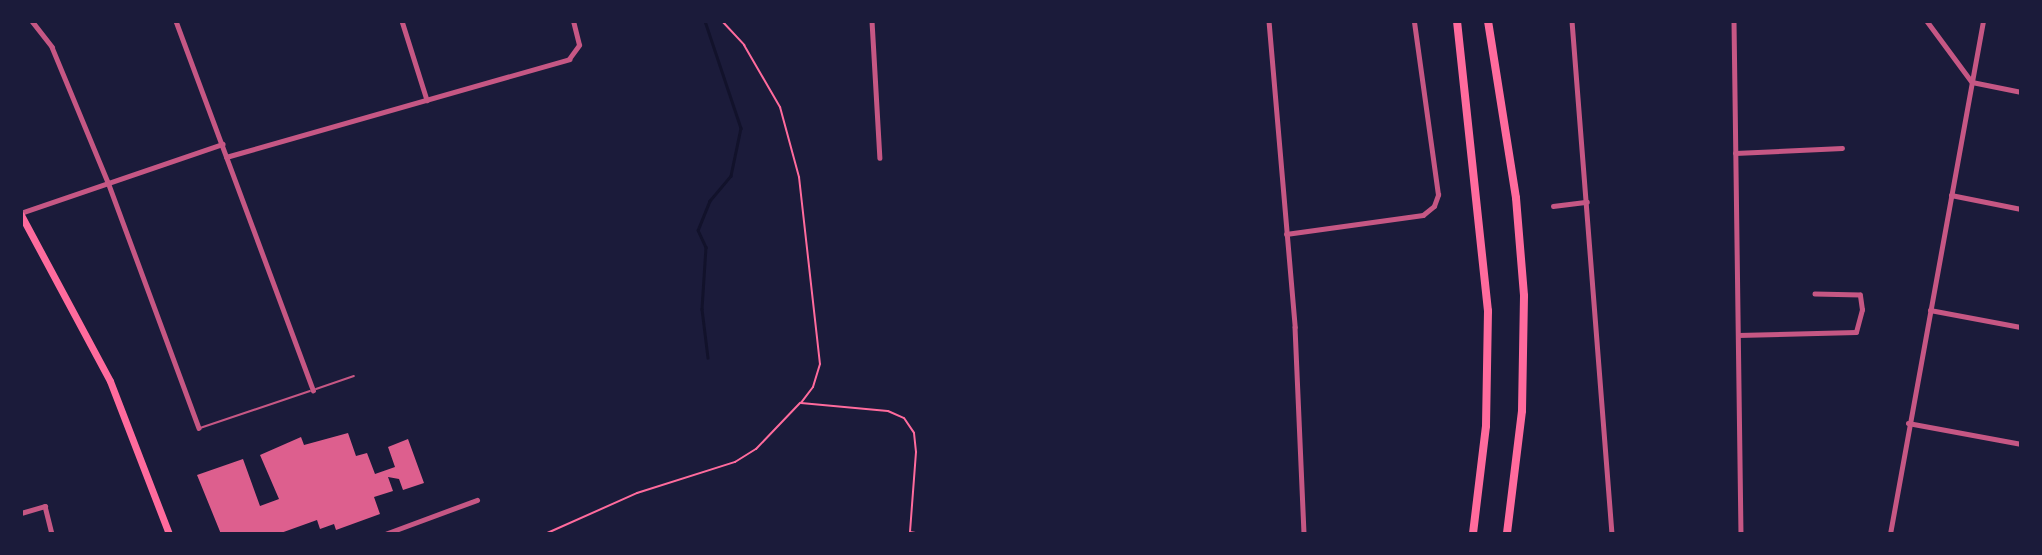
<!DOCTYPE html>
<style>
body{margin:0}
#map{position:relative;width:2042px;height:555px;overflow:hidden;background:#1b1b3a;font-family:"Fira Sans Condensed",sans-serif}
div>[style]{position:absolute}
.stream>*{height:2.5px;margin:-1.25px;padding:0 1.25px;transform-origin:1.25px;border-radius:1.25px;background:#12122b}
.building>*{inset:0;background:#dd5f8e}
.path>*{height:2px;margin:-1px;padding:0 1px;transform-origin:1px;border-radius:1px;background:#ff6b9d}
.service>*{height:2px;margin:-1px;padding:0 1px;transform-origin:1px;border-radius:1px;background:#c65784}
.minor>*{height:4.5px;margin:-2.25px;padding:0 2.25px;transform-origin:2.25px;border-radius:2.25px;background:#c65784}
.primary>*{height:7px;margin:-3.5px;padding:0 3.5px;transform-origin:3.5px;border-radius:3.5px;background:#ff6b9d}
.motorway>*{height:8px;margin:-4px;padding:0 4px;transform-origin:4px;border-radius:4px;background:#ff6b9d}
span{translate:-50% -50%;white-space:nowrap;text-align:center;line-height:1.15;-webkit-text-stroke:5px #1b1b3a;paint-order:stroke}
.frame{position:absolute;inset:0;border:23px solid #1b1b3a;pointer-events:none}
</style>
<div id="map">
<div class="stream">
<i style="left:705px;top:21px;width:113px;rotate:71.4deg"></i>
<i style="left:741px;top:128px;width:49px;rotate:101.8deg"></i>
<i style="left:731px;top:176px;width:33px;rotate:130deg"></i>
<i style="left:710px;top:201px;width:31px;rotate:112deg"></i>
<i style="left:698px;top:230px;width:19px;rotate:65deg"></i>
<i style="left:706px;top:247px;width:62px;rotate:93.7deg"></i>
<i style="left:702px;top:309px;width:49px;rotate:83deg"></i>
</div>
<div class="building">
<i style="clip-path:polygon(348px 433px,356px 456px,367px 453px,375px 474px,395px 467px,388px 447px,408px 439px,424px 483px,403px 490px,399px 479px,388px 477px,393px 491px,374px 497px,380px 514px,336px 530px,334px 524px,320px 529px,317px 520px,278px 534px,221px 534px,197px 475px,243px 459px,260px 506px,279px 499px,260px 455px,301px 437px,304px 445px)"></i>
</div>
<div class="path">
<i style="left:722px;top:21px;width:33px;rotate:47deg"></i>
<i style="left:744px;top:45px;width:72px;rotate:59.9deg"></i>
<i style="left:780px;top:107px;width:73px;rotate:74.8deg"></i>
<i style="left:799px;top:177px;width:188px;rotate:83.6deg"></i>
<i style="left:820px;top:364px;width:24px;rotate:107deg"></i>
<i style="left:813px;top:387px;width:20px;rotate:127deg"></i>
<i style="left:801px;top:403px;width:87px;rotate:5.3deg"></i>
<i style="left:888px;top:411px;width:17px;rotate:24deg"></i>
<i style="left:904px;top:418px;width:18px;rotate:56deg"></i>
<i style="left:914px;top:433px;width:19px;rotate:84deg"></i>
<i style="left:916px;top:452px;width:80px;rotate:94.3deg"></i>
<i style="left:910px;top:532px;width:11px;rotate:10deg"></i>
<i style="left:545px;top:534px;width:101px;rotate:-24deg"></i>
<i style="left:637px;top:493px;width:103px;rotate:-17.6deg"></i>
<i style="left:735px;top:462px;width:25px;rotate:-32deg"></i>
<i style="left:756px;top:449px;width:64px;rotate:-46.3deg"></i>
</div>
<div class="service">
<i style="left:316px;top:389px;width:40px;rotate:-18.9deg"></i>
<i style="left:200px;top:428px;width:116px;rotate:-18.6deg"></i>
</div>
<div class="minor">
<i style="left:32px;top:21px;width:33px;rotate:52deg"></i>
<i style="left:52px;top:47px;width:146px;rotate:67.5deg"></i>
<i style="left:108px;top:182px;width:262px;rotate:69.7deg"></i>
<i style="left:176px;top:21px;width:394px;rotate:69.6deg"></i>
<i style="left:402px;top:21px;width:83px;rotate:72.4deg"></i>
<i style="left:872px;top:21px;width:137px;rotate:86.7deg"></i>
<i style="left:1269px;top:21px;width:307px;rotate:85.1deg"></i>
<i style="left:1295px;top:327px;width:207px;rotate:87.5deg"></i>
<i style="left:1572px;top:21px;width:515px;rotate:85.54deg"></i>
<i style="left:1734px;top:21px;width:513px;rotate:89.22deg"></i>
<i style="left:1927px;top:21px;width:76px;rotate:53.6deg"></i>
<i style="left:1972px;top:82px;width:50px;rotate:11.5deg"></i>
<i style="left:1735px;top:153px;width:107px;rotate:-2.7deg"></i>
<i style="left:226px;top:157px;width:357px;rotate:-15.9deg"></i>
<i style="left:569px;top:59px;width:17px;rotate:-54deg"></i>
<i style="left:579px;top:45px;width:25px;rotate:-104deg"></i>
<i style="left:1951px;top:195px;width:71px;rotate:11.3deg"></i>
<i style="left:1553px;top:206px;width:34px;rotate:-7deg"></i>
<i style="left:21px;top:213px;width:213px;rotate:-18.9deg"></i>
<i style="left:1286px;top:234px;width:138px;rotate:-7.9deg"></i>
<i style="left:1423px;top:215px;width:14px;rotate:-39deg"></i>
<i style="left:1434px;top:206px;width:12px;rotate:-70deg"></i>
<i style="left:1438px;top:195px;width:176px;rotate:-97.9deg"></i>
<i style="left:1930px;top:310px;width:93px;rotate:10.6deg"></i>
<i style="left:1738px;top:335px;width:118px;rotate:-1.5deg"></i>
<i style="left:1856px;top:332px;width:23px;rotate:-75deg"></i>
<i style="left:1862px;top:310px;width:15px;rotate:-98deg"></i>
<i style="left:1860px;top:295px;width:45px;rotate:-178.7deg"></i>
<i style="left:1908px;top:423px;width:115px;rotate:10.5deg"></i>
<i style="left:21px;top:513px;width:25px;rotate:-16deg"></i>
<i style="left:45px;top:506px;width:29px;rotate:76deg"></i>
<i style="left:385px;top:534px;width:98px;rotate:-20.3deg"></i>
<i style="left:1890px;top:534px;width:521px;rotate:-79.72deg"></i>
</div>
<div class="primary">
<i style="left:21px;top:215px;width:188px;rotate:61.8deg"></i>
<i style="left:110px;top:381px;width:164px;rotate:68.9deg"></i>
</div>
<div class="motorway">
<i style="left:1457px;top:21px;width:292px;rotate:83.9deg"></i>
<i style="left:1488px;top:311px;width:115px;rotate:91deg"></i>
<i style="left:1486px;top:426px;width:109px;rotate:96.9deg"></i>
<i style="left:1488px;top:21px;width:179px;rotate:81deg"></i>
<i style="left:1516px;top:198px;width:98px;rotate:85.3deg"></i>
<i style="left:1524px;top:296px;width:115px;rotate:91deg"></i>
<i style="left:1522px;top:411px;width:124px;rotate:97deg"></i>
</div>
<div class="frame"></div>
</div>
